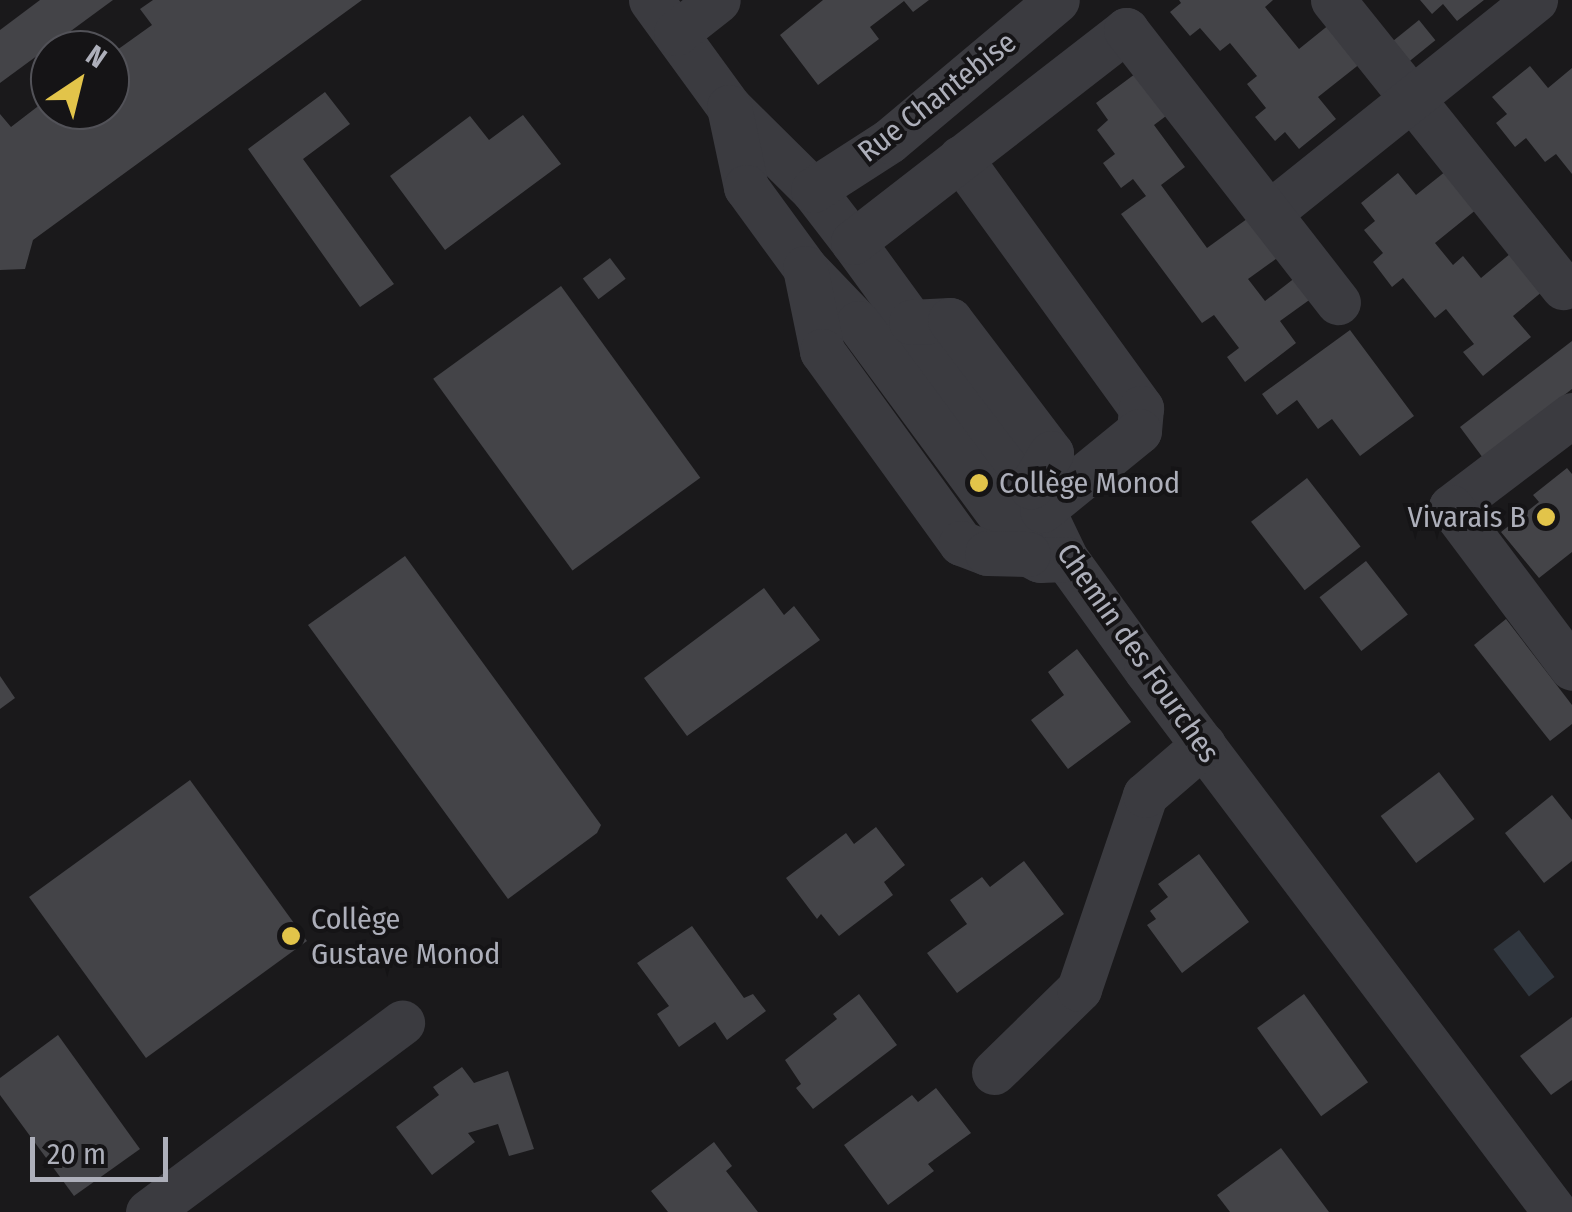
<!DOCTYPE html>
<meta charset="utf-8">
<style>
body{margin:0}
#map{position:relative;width:1572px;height:1212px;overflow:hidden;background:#1a191b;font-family:"Fira Sans Condensed",sans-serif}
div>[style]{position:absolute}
.water>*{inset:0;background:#30363e;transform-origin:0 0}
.building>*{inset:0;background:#444448;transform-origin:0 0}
.minor>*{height:45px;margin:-22.5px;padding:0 22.5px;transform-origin:22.5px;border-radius:22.5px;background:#3b3b40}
.dots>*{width:28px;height:28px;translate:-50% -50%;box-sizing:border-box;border:5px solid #151416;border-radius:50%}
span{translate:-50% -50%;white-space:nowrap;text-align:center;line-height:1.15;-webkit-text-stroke:8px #151416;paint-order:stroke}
.street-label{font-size:30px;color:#adafba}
.poi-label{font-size:30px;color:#adafba}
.left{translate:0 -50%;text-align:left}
.right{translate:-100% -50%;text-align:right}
.north{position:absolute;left:30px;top:30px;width:100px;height:100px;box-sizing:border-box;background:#151416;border:2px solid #525258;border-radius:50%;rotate:35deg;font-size:28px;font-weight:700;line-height:40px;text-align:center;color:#adafba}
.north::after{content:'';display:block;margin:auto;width:35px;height:45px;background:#e2c44a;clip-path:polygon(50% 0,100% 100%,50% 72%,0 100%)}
.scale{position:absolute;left:30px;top:1137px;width:138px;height:45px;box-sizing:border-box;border:5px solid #adafba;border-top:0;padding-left:12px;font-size:30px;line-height:35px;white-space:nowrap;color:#adafba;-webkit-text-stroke:8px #151416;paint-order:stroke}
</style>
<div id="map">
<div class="water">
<i style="left:1519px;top:930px;width:59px;height:32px;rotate:53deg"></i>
</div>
<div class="building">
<i style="clip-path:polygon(40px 0,113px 0,0 83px,0 30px)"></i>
<i style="clip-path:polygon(153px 0,362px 0,33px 240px,25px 269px,0 270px,0 114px,11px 127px,50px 97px,50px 110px,110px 110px,110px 55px,152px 25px,140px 9px)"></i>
<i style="clip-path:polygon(823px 0,929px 0,913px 12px,904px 1px,870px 27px,879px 39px,818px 85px,780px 35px)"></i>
<i style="clip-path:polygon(1179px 0,1273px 0,1265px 7px,1299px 49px,1330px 24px,1361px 63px,1318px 97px,1336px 119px,1299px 149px,1285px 132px,1275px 141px,1255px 117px,1266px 108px,1247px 84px,1257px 76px,1230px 43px,1220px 51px,1200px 28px,1190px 36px,1170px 12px,1181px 3px)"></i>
<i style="clip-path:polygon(1420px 0,1484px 0,1457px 21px,1443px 4px,1432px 14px)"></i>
<i style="left:1419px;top:20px;width:26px;height:41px;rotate:51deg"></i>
<i style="clip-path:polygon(1530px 66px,1548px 88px,1572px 68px,1572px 174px,1556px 154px,1545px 162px,1526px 138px,1515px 147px,1496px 123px,1507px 114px,1492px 97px)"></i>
<i style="clip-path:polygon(1135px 74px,1166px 116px,1154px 125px,1185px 167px,1161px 185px,1207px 248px,1251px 216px,1280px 256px,1248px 279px,1265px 301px,1296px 277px,1312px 298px,1280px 321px,1296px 343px,1245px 382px,1227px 357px,1239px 348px,1214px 315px,1202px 323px,1121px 214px,1146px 196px,1133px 179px,1121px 188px,1103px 163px,1115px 154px,1097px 130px,1108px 120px,1096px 103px)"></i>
<i style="clip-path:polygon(325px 92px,350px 124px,303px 159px,394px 284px,360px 307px,248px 149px)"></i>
<i style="clip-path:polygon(523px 115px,561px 164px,445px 250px,390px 176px,470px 116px,489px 140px)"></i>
<i style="clip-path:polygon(1446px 171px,1477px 209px,1435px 243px,1453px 265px,1463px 256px,1481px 278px,1511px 253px,1543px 291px,1513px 316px,1531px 337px,1483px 376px,1463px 352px,1474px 344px,1446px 309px,1435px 318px,1403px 278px,1392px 287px,1373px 262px,1383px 253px,1364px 230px,1375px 221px,1361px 203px,1398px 173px,1416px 195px)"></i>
<i style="left:610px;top:258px;width:26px;height:34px;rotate:53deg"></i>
<i style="left:561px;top:286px;width:237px;height:158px;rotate:54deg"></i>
<i style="clip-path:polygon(1350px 330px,1414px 416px,1360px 456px,1332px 419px,1318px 429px,1297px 400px,1277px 415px,1262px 394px)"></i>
<i style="clip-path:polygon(1572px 341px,1572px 389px,1483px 458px,1460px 427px)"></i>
<i style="clip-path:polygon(1567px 468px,1572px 474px,1572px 552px,1539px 578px,1501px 532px,1539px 502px,1533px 495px)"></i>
<i style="left:1307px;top:478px;width:87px;height:71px;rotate:52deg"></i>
<i style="clip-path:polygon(405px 556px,601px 825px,597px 833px,508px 899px,308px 625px)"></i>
<i style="left:1366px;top:561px;width:68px;height:59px;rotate:52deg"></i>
<i style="clip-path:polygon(764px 588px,784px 615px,794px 606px,820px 640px,687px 736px,644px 678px)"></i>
<i style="clip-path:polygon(1506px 619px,1572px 705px,1572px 724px,1550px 741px,1474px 645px)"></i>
<i style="clip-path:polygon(1077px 649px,1131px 722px,1068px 769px,1031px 720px,1064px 695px,1048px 672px)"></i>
<i style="clip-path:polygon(0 676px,15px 698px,0 709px)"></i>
<i style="left:1439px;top:772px;width:59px;height:73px;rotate:53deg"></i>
<i style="left:190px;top:780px;width:199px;height:199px;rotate:54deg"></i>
<i style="clip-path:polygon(1552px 795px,1572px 820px,1572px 861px,1544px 883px,1505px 833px)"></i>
<i style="clip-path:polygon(876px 827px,905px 865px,884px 882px,893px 895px,839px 936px,821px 914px,817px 919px,786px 878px,846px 833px,854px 844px)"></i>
<i style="clip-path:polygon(1199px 854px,1249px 922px,1182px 973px,1147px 925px,1156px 919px,1150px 911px,1168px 897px,1158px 884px)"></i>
<i style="clip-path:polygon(1024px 861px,1064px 914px,957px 993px,927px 953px,967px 924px,950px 900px,982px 877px,990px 887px)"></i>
<i style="clip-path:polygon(692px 926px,744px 998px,753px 994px,766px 1011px,727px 1040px,715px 1022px,679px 1047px,657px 1014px,669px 1006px,637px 963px)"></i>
<i style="clip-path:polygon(859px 994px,897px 1045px,813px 1109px,796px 1088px,801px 1084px,785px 1060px,837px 1019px,833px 1014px)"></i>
<i style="left:1304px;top:994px;width:109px;height:58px;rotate:54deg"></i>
<i style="clip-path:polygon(1572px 1017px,1572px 1080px,1551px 1095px,1520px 1056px)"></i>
<i style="clip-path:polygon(58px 1035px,140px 1149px,74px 1196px,0 1095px,0 1078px)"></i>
<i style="clip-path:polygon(462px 1067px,474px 1083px,508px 1071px,534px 1149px,509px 1156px,498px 1124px,468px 1133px,475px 1142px,432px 1175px,396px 1127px,439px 1095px,433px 1087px)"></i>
<i style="clip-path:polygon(936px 1088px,971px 1133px,928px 1164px,934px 1171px,888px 1205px,844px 1145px,912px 1095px,918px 1102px)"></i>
<i style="clip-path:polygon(714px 1142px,732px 1166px,726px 1171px,758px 1212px,668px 1212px,651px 1191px)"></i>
<i style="clip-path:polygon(1281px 1148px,1329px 1212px,1230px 1212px,1217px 1195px)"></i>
</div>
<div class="minor">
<i style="left:651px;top:0;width:132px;rotate:53.9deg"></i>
<i style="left:729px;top:107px;width:118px;rotate:44.7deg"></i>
<i style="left:813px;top:190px;width:66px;rotate:52.4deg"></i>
<i style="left:853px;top:242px;width:302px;rotate:53.9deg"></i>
<i style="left:1031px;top:486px;width:81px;rotate:64.4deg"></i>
<i style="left:1066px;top:559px;width:137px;rotate:54.2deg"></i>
<i style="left:1146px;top:670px;width:679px;rotate:52.96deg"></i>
<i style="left:1333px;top:0;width:368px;rotate:51.3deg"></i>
<i style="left:676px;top:33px;width:53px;rotate:-38.2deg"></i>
<i style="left:729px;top:107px;width:82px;rotate:78deg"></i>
<i style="left:746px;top:187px;width:100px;rotate:53.9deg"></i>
<i style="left:805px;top:268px;width:76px;rotate:46.1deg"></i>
<i style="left:858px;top:323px;width:287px;rotate:53.6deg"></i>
<i style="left:1028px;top:554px;width:13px;rotate:27deg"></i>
<i style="left:1040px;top:560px;width:26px;rotate:-2deg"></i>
<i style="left:960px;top:158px;width:309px;rotate:54.1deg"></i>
<i style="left:1141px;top:408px;width:23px;rotate:95deg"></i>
<i style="left:1139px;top:431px;width:125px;rotate:140.8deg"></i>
<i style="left:813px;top:190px;width:90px;rotate:-32.8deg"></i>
<i style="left:889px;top:141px;width:219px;rotate:-40deg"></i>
<i style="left:1269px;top:213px;width:341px;rotate:-38.7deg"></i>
<i style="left:853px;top:242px;width:346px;rotate:-37.8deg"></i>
<i style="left:1126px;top:30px;width:345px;rotate:52.1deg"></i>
<i style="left:805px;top:268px;width:85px;rotate:78.4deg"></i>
<i style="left:822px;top:351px;width:237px;rotate:54.1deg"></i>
<i style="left:961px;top:543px;width:28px;rotate:21deg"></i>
<i style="left:987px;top:553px;width:41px;rotate:1.4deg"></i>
<i style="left:911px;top:322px;width:39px;rotate:-3deg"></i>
<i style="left:950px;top:320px;width:167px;rotate:52.8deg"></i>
<i style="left:1051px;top:453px;width:39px;rotate:121deg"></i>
<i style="left:1572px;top:415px;width:152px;rotate:142.8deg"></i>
<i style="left:1451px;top:507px;width:201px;rotate:53.1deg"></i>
<i style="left:994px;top:1072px;width:119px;rotate:-44.3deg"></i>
<i style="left:1079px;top:989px;width:205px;rotate:-71.2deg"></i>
<i style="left:1145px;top:795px;width:77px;rotate:-40.8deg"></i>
<i style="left:148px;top:1212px;width:317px;rotate:-36.7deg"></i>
</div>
<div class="dots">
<i style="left:979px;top:483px;background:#e2c44a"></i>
<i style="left:1546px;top:517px;background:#e2c44a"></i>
<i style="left:291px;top:936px;background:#e2c44a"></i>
</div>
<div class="street-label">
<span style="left:937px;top:97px;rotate:-38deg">Rue Chantebise</span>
<span style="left:1138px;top:653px;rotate:55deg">Chemin des Fourches</span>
</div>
<div class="poi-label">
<span class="left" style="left:999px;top:483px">Collège Monod</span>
<span class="right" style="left:1526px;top:517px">Vivarais B</span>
<span class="left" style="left:311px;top:936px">Collège<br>Gustave Monod</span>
</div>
<div class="north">N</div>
<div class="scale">20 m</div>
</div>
